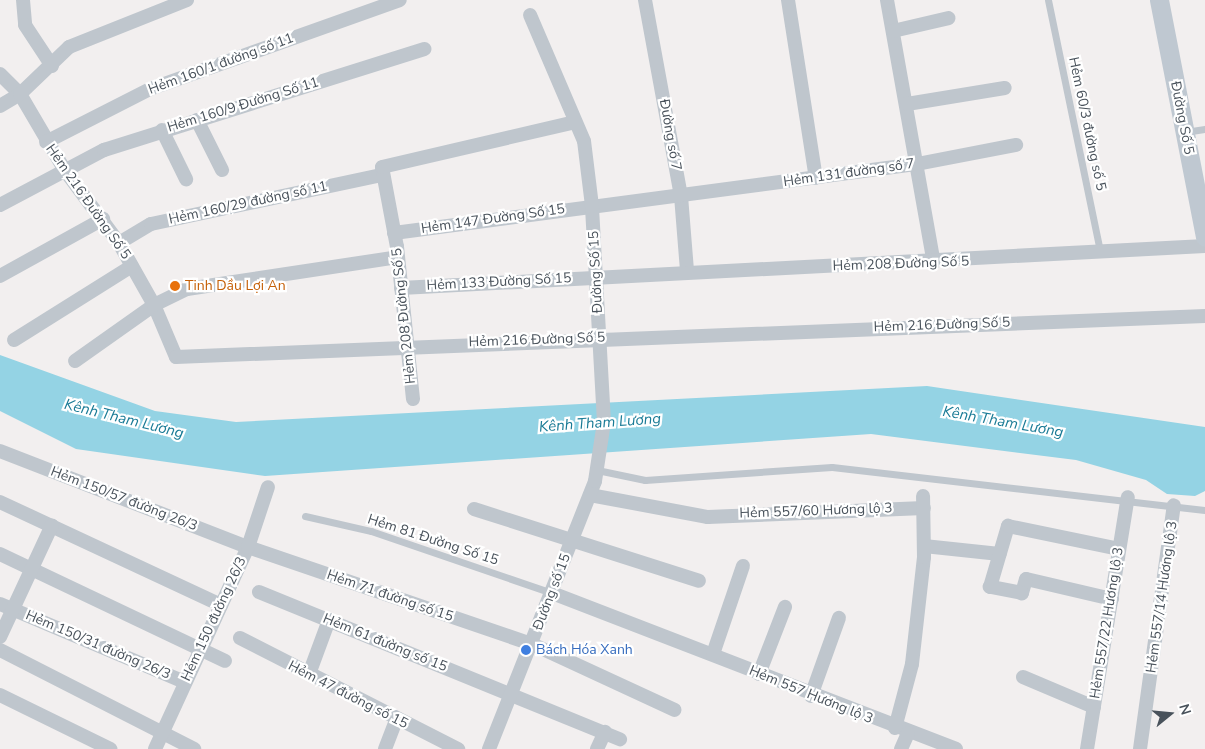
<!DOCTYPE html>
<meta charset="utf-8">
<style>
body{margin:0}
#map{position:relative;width:1205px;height:749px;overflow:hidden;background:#f2efef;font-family:"Nunito Sans",sans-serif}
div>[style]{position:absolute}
.water>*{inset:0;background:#94d3e4}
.lane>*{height:7px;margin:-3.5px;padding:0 3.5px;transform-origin:3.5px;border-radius:3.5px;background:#bfc6cd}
.street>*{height:14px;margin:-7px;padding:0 7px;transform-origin:7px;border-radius:7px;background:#bfc6cd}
.secondary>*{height:19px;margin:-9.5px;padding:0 9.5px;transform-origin:9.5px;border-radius:9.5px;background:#bfc8d1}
.dots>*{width:14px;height:14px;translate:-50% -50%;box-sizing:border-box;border:2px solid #fff;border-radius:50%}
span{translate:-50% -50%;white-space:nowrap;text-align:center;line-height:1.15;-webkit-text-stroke:4.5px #fff;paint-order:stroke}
.street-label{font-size:14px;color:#49525b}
.food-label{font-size:14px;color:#c56008}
.left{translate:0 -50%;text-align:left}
.shop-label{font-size:14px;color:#366cbe}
.water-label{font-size:15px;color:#1a7b96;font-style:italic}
.north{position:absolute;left:1145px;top:689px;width:50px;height:50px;-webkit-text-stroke:4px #fff;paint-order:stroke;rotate:73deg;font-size:14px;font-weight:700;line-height:20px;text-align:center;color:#49525b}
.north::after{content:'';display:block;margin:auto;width:18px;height:22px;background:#49525b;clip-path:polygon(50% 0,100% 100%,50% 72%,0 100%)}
</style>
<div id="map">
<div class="water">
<i style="clip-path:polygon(0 355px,155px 411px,236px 422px,927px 386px,1205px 427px,1205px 491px,1195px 496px,1167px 494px,1146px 480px,1076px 460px,871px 434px,265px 476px,76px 449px,0 411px)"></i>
</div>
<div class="lane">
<i style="left:1048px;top:0;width:257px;rotate:78.3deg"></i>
<i style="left:1185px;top:132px;width:20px;rotate:-9deg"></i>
<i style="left:597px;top:470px;width:49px;rotate:11.8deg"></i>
<i style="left:645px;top:480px;width:187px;rotate:-4deg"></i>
<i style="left:832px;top:467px;width:375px;rotate:6.6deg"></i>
<i style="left:305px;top:516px;width:68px;rotate:12.8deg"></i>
<i style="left:371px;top:531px;width:191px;rotate:18.9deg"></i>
</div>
<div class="street">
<i style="left:23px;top:0;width:25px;rotate:85deg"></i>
<i style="left:25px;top:25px;width:49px;rotate:56.6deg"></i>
<i style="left:645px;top:0;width:199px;rotate:79.6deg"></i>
<i style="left:681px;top:196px;width:74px;rotate:85.4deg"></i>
<i style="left:788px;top:0;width:180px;rotate:81.1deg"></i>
<i style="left:887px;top:0;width:267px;rotate:79.9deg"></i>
<i style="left:893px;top:31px;width:57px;rotate:-13.1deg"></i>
<i style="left:0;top:74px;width:28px;rotate:45deg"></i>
<i style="left:20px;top:94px;width:87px;rotate:59.6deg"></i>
<i style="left:64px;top:169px;width:92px;rotate:53.4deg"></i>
<i style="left:119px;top:243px;width:71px;rotate:60.6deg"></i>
<i style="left:154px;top:305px;width:56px;rotate:67.1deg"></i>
<i style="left:176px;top:357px;width:1030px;rotate:-2.28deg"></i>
<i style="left:907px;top:104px;width:99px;rotate:-9.3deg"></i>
<i style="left:0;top:106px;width:23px;rotate:-31deg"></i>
<i style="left:20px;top:94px;width:68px;rotate:-43.8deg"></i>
<i style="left:69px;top:47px;width:127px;rotate:-21.7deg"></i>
<i style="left:197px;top:120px;width:56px;rotate:63.4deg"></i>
<i style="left:162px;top:130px;width:55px;rotate:63.9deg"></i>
<i style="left:46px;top:142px;width:117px;rotate:-27deg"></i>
<i style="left:150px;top:89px;width:265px;rotate:-19.6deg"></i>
<i style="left:0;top:205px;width:118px;rotate:-27.9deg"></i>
<i style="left:104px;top:150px;width:336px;rotate:-17.5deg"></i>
<i style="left:394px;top:233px;width:528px;rotate:-7.52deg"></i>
<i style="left:917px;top:164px;width:101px;rotate:-10.9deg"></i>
<i style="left:119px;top:243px;width:37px;rotate:-31deg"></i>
<i style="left:151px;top:224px;width:235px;rotate:-12deg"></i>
<i style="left:0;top:276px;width:118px;rotate:-29deg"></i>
<i style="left:401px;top:288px;width:805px;rotate:-2.99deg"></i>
<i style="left:14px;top:340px;width:139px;rotate:-32.1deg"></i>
<i style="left:75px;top:361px;width:97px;rotate:-35.3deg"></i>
<i style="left:154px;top:305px;width:37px;rotate:-26deg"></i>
<i style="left:187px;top:289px;width:213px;rotate:-8.6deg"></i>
<i style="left:413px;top:399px;width:153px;rotate:-96deg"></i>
<i style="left:397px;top:247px;width:81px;rotate:-100.6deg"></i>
<i style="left:382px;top:167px;width:198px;rotate:-13.1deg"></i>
<i style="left:0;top:451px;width:266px;rotate:21.2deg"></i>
<i style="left:248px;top:547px;width:300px;rotate:18.9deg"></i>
<i style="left:532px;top:644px;width:157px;rotate:24.8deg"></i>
<i style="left:590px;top:495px;width:120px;rotate:10.6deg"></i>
<i style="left:708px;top:517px;width:216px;rotate:-2.4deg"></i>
<i style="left:0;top:502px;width:244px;rotate:25deg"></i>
<i style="left:474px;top:509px;width:236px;rotate:17.7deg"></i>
<i style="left:924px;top:546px;width:76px;rotate:6deg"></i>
<i style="left:0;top:554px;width:249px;rotate:25.4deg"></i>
<i style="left:259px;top:592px;width:390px;rotate:22.2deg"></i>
<i style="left:552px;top:593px;width:433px;rotate:21.1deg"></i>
<i style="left:1112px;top:599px;width:88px;rotate:-166.9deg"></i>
<i style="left:1026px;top:579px;width:15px;rotate:106deg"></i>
<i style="left:1022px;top:593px;width:33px;rotate:-169deg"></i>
<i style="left:990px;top:587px;width:64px;rotate:-73.6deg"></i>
<i style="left:1008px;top:526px;width:113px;rotate:11.7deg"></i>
<i style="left:0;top:604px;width:201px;rotate:22.9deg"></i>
<i style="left:0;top:637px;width:123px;rotate:-65.1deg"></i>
<i style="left:240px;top:638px;width:245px;rotate:27deg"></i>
<i style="left:0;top:650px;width:218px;rotate:27deg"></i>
<i style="left:713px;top:654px;width:93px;rotate:-71.2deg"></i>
<i style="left:309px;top:674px;width:58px;rotate:-69.7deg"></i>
<i style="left:759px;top:674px;width:72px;rotate:-68.8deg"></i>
<i style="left:1023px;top:677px;width:77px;rotate:22.9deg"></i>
<i style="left:0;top:695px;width:123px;rotate:26.1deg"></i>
<i style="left:811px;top:696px;width:83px;rotate:-70.3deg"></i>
<i style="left:895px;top:728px;width:66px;rotate:-75.1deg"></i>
<i style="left:912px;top:664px;width:108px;rotate:-83.6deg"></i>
<i style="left:924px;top:557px;width:61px;rotate:-90.9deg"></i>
<i style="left:155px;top:749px;width:222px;rotate:-65.3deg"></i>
<i style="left:248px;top:547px;width:63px;rotate:-71.6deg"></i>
<i style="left:385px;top:749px;width:30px;rotate:-69deg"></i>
<i style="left:489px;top:749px;width:288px;rotate:-68.4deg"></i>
<i style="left:595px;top:481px;width:60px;rotate:-81.3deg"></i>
<i style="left:604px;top:422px;width:216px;rotate:-93.2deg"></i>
<i style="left:592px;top:206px;width:65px;rotate:-97deg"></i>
<i style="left:584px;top:141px;width:137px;rotate:-113.2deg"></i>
<i style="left:597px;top:749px;width:19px;rotate:-65deg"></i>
<i style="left:901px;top:749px;width:17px;rotate:-66deg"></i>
<i style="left:1087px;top:749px;width:255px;rotate:-80.8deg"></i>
<i style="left:1140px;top:749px;width:246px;rotate:-82.1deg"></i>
</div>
<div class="secondary">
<i style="left:1159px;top:0;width:241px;rotate:79deg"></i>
</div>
<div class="dots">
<i style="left:175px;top:286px;background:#e8710a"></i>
<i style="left:526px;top:650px;background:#3f7fe0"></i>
</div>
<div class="street-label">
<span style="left:221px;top:64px;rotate:-20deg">Hẻm 160/1 đường số 11</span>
<span style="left:243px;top:105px;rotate:-17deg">Hẻm 160/9 Đường Số 11</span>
<span style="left:1182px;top:118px;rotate:79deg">Đường Số 5</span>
<span style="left:1087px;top:124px;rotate:78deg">Hẻm 60/3 đường số 5</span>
<span style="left:670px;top:135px;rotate:80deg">Đường số 7</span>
<span style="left:849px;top:173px;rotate:-8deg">Hẻm 131 đường số 7</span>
<span style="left:88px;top:202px;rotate:55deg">Hẻm 216 Đường Số 5</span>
<span style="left:248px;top:203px;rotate:-12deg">Hẻm 160/29 đường số 11</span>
<span style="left:493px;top:219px;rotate:-8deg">Hẻm 147 Đường Số 15</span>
<span style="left:901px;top:264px;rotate:-2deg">Hẻm 208 Đường Số 5</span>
<span style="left:596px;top:272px;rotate:-93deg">Đường Số 15</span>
<span style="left:499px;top:282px;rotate:-3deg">Hẻm 133 Đường Số 15</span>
<span style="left:404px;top:316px;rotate:-96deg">Hẻm 208 Đường Số 5</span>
<span style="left:942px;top:325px;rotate:-2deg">Hẻm 216 Đường Số 5</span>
<span style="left:537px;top:340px;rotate:-2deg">Hẻm 216 Đường Số 5</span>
<span style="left:124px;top:499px;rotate:21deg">Hẻm 150/57 đường 26/3</span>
<span style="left:816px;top:511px;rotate:-2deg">Hẻm 557/60 Hương lộ 3</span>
<span style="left:433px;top:540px;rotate:18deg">Hẻm 81 Đường Số 15</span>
<span style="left:552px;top:592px;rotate:-69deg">Đường số 15</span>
<span style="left:390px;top:596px;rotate:19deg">Hẻm 71 đường số 15</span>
<span style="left:1162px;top:597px;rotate:-82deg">Hẻm 557/14 Hương lộ 3</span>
<span style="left:214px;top:619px;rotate:-65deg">Hẻm 150 đường 26/3</span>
<span style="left:1107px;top:623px;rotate:-81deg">Hẻm 557/22 Hương lộ 3</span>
<span style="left:385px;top:643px;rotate:22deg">Hẻm 61 đường số 15</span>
<span style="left:98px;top:645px;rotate:23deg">Hẻm 150/31 đường 26/3</span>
<span style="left:348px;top:695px;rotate:27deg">Hẻm 47 đường số 15</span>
<span style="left:811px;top:695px;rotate:22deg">Hẻm 557 Hương lộ 3</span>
</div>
<div class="food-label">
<span class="left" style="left:185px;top:286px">Tinh Dầu Lợi An</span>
</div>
<div class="shop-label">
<span class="left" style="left:536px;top:650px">Bách Hóa Xanh</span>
</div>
<div class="water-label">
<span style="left:124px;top:419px;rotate:14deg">Kênh Tham Lương</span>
<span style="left:1003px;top:422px;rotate:10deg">Kênh Tham Lương</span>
<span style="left:600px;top:423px;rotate:-4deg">Kênh Tham Lương</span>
</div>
<div class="north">N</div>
</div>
